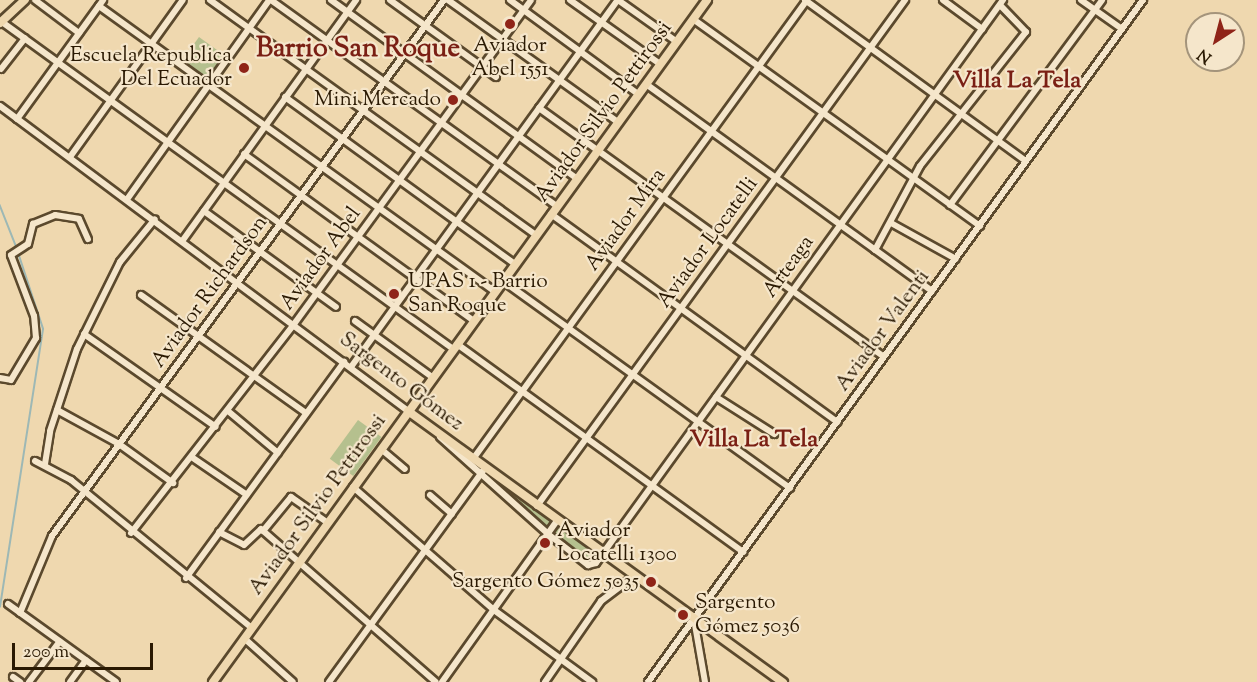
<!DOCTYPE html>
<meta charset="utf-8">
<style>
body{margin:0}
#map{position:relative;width:1257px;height:682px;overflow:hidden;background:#efd8af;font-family:"Sorts Mill Goudy",serif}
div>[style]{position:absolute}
.green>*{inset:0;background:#b5c08e;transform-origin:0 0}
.stream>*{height:1.5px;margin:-0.75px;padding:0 0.75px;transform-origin:0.75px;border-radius:0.75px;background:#9db8b5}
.roads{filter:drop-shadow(2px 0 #5b492d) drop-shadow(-2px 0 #5b492d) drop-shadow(0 2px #5b492d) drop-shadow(0 -2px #5b492d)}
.minor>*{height:6px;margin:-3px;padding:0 3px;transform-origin:3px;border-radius:3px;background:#f5e6cb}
.major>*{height:8px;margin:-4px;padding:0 4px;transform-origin:4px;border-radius:4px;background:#efd8af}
.dots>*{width:16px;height:16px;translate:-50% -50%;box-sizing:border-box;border:3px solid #f5e6cb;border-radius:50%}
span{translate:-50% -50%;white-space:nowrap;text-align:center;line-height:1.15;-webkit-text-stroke:4.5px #f5e6cb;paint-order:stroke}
.poi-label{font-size:21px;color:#2a1902}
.right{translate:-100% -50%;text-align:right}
.left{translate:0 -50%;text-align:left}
.street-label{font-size:21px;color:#2a1902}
.quarter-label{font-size:24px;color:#7a1f14;font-weight:700}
.district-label{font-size:27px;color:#7a1f14;font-weight:700}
.north{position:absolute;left:1185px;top:12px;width:60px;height:60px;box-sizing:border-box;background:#f5e6cb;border:2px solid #a4947b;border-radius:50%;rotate:216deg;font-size:16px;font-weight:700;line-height:24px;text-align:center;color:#2a1902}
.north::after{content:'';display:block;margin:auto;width:21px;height:27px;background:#8f2418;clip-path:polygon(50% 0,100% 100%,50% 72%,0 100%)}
.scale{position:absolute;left:12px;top:643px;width:141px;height:27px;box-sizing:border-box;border:3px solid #2a1902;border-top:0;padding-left:8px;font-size:18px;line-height:21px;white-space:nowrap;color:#2a1902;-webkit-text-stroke:4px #f5e6cb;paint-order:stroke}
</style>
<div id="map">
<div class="green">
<i style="left:199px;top:37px;width:32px;height:29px;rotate:36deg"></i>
<i style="left:358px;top:420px;width:29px;height:48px;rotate:36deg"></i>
<i style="clip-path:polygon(487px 471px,553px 520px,548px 530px,483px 475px)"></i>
<i style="clip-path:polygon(558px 525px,599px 555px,588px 561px,551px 533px)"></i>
</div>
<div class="stream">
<i style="left:0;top:205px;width:46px;rotate:68.4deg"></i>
<i style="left:0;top:607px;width:281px;rotate:-81.2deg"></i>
<i style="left:43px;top:329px;width:80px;rotate:-108.2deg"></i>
</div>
<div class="roads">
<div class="minor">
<i style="left:35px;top:0;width:55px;rotate:36.9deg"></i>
<i style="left:210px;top:0;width:402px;rotate:35.8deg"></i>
<i style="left:271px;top:0;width:352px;rotate:35.8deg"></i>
<i style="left:331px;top:0;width:304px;rotate:36deg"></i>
<i style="left:390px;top:0;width:131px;rotate:36deg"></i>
<i style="left:448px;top:0;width:209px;rotate:35.7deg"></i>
<i style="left:510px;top:0;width:159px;rotate:36.3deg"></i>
<i style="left:570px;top:0;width:110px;rotate:35.4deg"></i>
<i style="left:618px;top:0;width:72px;rotate:35.4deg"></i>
<i style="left:805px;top:0;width:273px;rotate:36.1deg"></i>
<i style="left:943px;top:0;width:49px;rotate:36.6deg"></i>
<i style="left:1081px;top:0;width:50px;rotate:35.3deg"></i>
<i style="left:99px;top:6px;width:488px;rotate:35.8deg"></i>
<i style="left:693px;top:19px;width:354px;rotate:35.8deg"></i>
<i style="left:2px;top:22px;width:557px;rotate:35.94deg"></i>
<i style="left:1px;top:69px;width:39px;rotate:-52deg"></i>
<i style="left:646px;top:84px;width:353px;rotate:35.9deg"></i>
<i style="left:285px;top:97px;width:284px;rotate:36deg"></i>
<i style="left:0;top:106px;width:509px;rotate:36.78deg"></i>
<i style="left:539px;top:108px;width:425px;rotate:35.8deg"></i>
<i style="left:17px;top:119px;width:147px;rotate:-54.1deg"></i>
<i style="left:244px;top:154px;width:284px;rotate:36deg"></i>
<i style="left:70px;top:157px;width:193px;rotate:-54.3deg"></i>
<i style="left:128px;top:198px;width:243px;rotate:-54.5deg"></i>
<i style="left:950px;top:205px;width:255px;rotate:-53.4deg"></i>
<i style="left:204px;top:211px;width:163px;rotate:36deg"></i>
<i style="left:551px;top:214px;width:354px;rotate:36deg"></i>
<i style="left:891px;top:223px;width:74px;rotate:29deg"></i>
<i style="left:183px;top:240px;width:296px;rotate:-54.2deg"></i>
<i style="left:875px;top:250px;width:95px;rotate:-61.8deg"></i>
<i style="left:920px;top:166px;width:171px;rotate:-51.7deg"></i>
<i style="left:1026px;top:32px;width:37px;rotate:-134deg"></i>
<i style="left:503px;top:281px;width:354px;rotate:35.8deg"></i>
<i style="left:141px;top:295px;width:203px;rotate:35.6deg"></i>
<i style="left:355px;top:321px;width:95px;rotate:36deg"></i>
<i style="left:84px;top:334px;width:161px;rotate:35.2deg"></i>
<i style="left:457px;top:344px;width:354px;rotate:36deg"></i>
<i style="left:351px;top:367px;width:454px;rotate:-54deg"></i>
<i style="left:0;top:378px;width:11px;rotate:10deg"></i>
<i style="left:11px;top:380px;width:49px;rotate:-59.2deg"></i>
<i style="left:36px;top:338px;width:22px;rotate:-95deg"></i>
<i style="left:34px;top:316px;width:65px;rotate:-110.7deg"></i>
<i style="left:11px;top:255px;width:20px;rotate:-33deg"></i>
<i style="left:28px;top:244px;width:21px;rotate:-76deg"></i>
<i style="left:33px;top:224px;width:24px;rotate:-22deg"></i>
<i style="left:55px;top:215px;width:24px;rotate:9deg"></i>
<i style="left:79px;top:219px;width:22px;rotate:66deg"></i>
<i style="left:716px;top:397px;width:69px;rotate:32.5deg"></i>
<i style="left:57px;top:410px;width:71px;rotate:28.7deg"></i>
<i style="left:119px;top:444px;width:67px;rotate:35.8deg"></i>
<i style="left:228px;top:411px;width:65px;rotate:40deg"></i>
<i style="left:440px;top:437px;width:145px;rotate:41.9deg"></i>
<i style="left:548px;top:534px;width:51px;rotate:37.8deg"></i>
<i style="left:588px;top:565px;width:8px;rotate:-14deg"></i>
<i style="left:596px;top:563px;width:695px;rotate:-54.14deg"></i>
<i style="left:381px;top:449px;width:31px;rotate:40deg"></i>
<i style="left:193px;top:458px;width:65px;rotate:34.4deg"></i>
<i style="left:473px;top:459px;width:568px;rotate:-53.96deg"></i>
<i style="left:35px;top:461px;width:41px;rotate:27.8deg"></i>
<i style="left:71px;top:480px;width:234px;rotate:39.3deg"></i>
<i style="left:45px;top:464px;width:33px;rotate:-81deg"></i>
<i style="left:50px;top:431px;width:86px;rotate:-71.8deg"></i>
<i style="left:77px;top:349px;width:97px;rotate:-63.7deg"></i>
<i style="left:120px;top:262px;width:55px;rotate:-50.9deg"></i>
<i style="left:353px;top:487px;width:187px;rotate:41.1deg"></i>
<i style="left:494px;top:610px;width:122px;rotate:36.3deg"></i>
<i style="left:430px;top:495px;width:29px;rotate:41deg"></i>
<i style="left:537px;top:506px;width:626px;rotate:-53.97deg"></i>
<i style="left:263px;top:531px;width:44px;rotate:-50.5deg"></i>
<i style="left:291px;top:497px;width:45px;rotate:35.1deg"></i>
<i style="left:219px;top:532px;width:28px;rotate:27deg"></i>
<i style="left:244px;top:545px;width:23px;rotate:-43deg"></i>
<i style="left:261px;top:529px;width:232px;rotate:41.2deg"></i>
<i style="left:131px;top:533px;width:265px;rotate:-52deg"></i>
<i style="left:294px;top:324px;width:401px;rotate:-53.8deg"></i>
<i style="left:186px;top:578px;width:268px;rotate:-53.8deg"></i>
<i style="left:8px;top:604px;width:133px;rotate:35.8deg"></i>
<i style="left:20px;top:613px;width:83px;rotate:-67.4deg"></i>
<i style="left:52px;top:536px;width:664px;rotate:-53.82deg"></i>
<i style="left:694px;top:619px;width:64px;rotate:80.1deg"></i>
<i style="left:245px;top:639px;width:64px;rotate:41.9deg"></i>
<i style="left:13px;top:677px;width:9px;rotate:36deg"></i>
<i style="left:29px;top:682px;width:51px;rotate:-52.9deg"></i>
<i style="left:70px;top:682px;width:27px;rotate:-54deg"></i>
<i style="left:329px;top:682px;width:265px;rotate:-53.9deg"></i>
<i style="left:442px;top:682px;width:198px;rotate:-54.5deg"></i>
<i style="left:545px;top:682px;width:98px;rotate:-55.3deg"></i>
<i style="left:601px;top:601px;width:41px;rotate:-37.1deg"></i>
<i style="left:648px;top:682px;width:843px;rotate:-54.03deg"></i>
</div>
<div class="major">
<i style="left:0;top:23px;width:34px;rotate:-43deg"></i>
<i style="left:408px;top:411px;width:463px;rotate:35.9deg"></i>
<i style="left:213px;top:682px;width:842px;rotate:-54.08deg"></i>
</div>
</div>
<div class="dots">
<i style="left:510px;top:24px;background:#8f2418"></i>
<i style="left:244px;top:68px;background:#8f2418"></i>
<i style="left:453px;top:100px;background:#8f2418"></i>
<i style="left:394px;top:294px;background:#8f2418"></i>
<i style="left:545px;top:543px;background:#8f2418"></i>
<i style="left:651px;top:582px;background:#8f2418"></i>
<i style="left:683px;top:615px;background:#8f2418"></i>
</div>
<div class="poi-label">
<span style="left:510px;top:58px">Aviador<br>Abel 1551</span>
<span class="right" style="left:232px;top:68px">Escuela Republica<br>Del Ecuador</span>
<span class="right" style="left:441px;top:100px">Mini Mercado</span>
<span class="left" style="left:408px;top:294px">UPAS 1 - Barrio<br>San Roque</span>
<span class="left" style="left:557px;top:543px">Aviador<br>Locatelli 1300</span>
<span class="right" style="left:639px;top:582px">Sargento Gómez 5035</span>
<span class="left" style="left:695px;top:615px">Sargento<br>Gómez 5036</span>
</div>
<div class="street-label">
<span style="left:604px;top:112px;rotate:-54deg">Aviador Silvio Pettirossi</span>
<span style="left:626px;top:220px;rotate:-54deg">Aviador Mira</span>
<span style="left:708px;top:243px;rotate:-54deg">Aviador Locatelli</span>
<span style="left:321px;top:259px;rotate:-54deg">Aviador Abel</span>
<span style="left:789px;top:267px;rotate:-54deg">Arteaga</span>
<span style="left:210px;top:292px;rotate:-54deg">Aviador Richardson</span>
<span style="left:883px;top:331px;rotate:-54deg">Aviador Valenti</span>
<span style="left:401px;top:382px;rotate:37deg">Sargento Gómez</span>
<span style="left:318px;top:505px;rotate:-54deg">Aviador Silvio Pettirossi</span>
</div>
<div class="quarter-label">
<span style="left:1017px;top:82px">Villa La Tela</span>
<span style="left:754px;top:441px">Villa La Tela</span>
</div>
<div class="district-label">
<span style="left:358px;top:50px">Barrio San Roque</span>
</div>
<div class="north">N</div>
<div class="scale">200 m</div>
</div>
